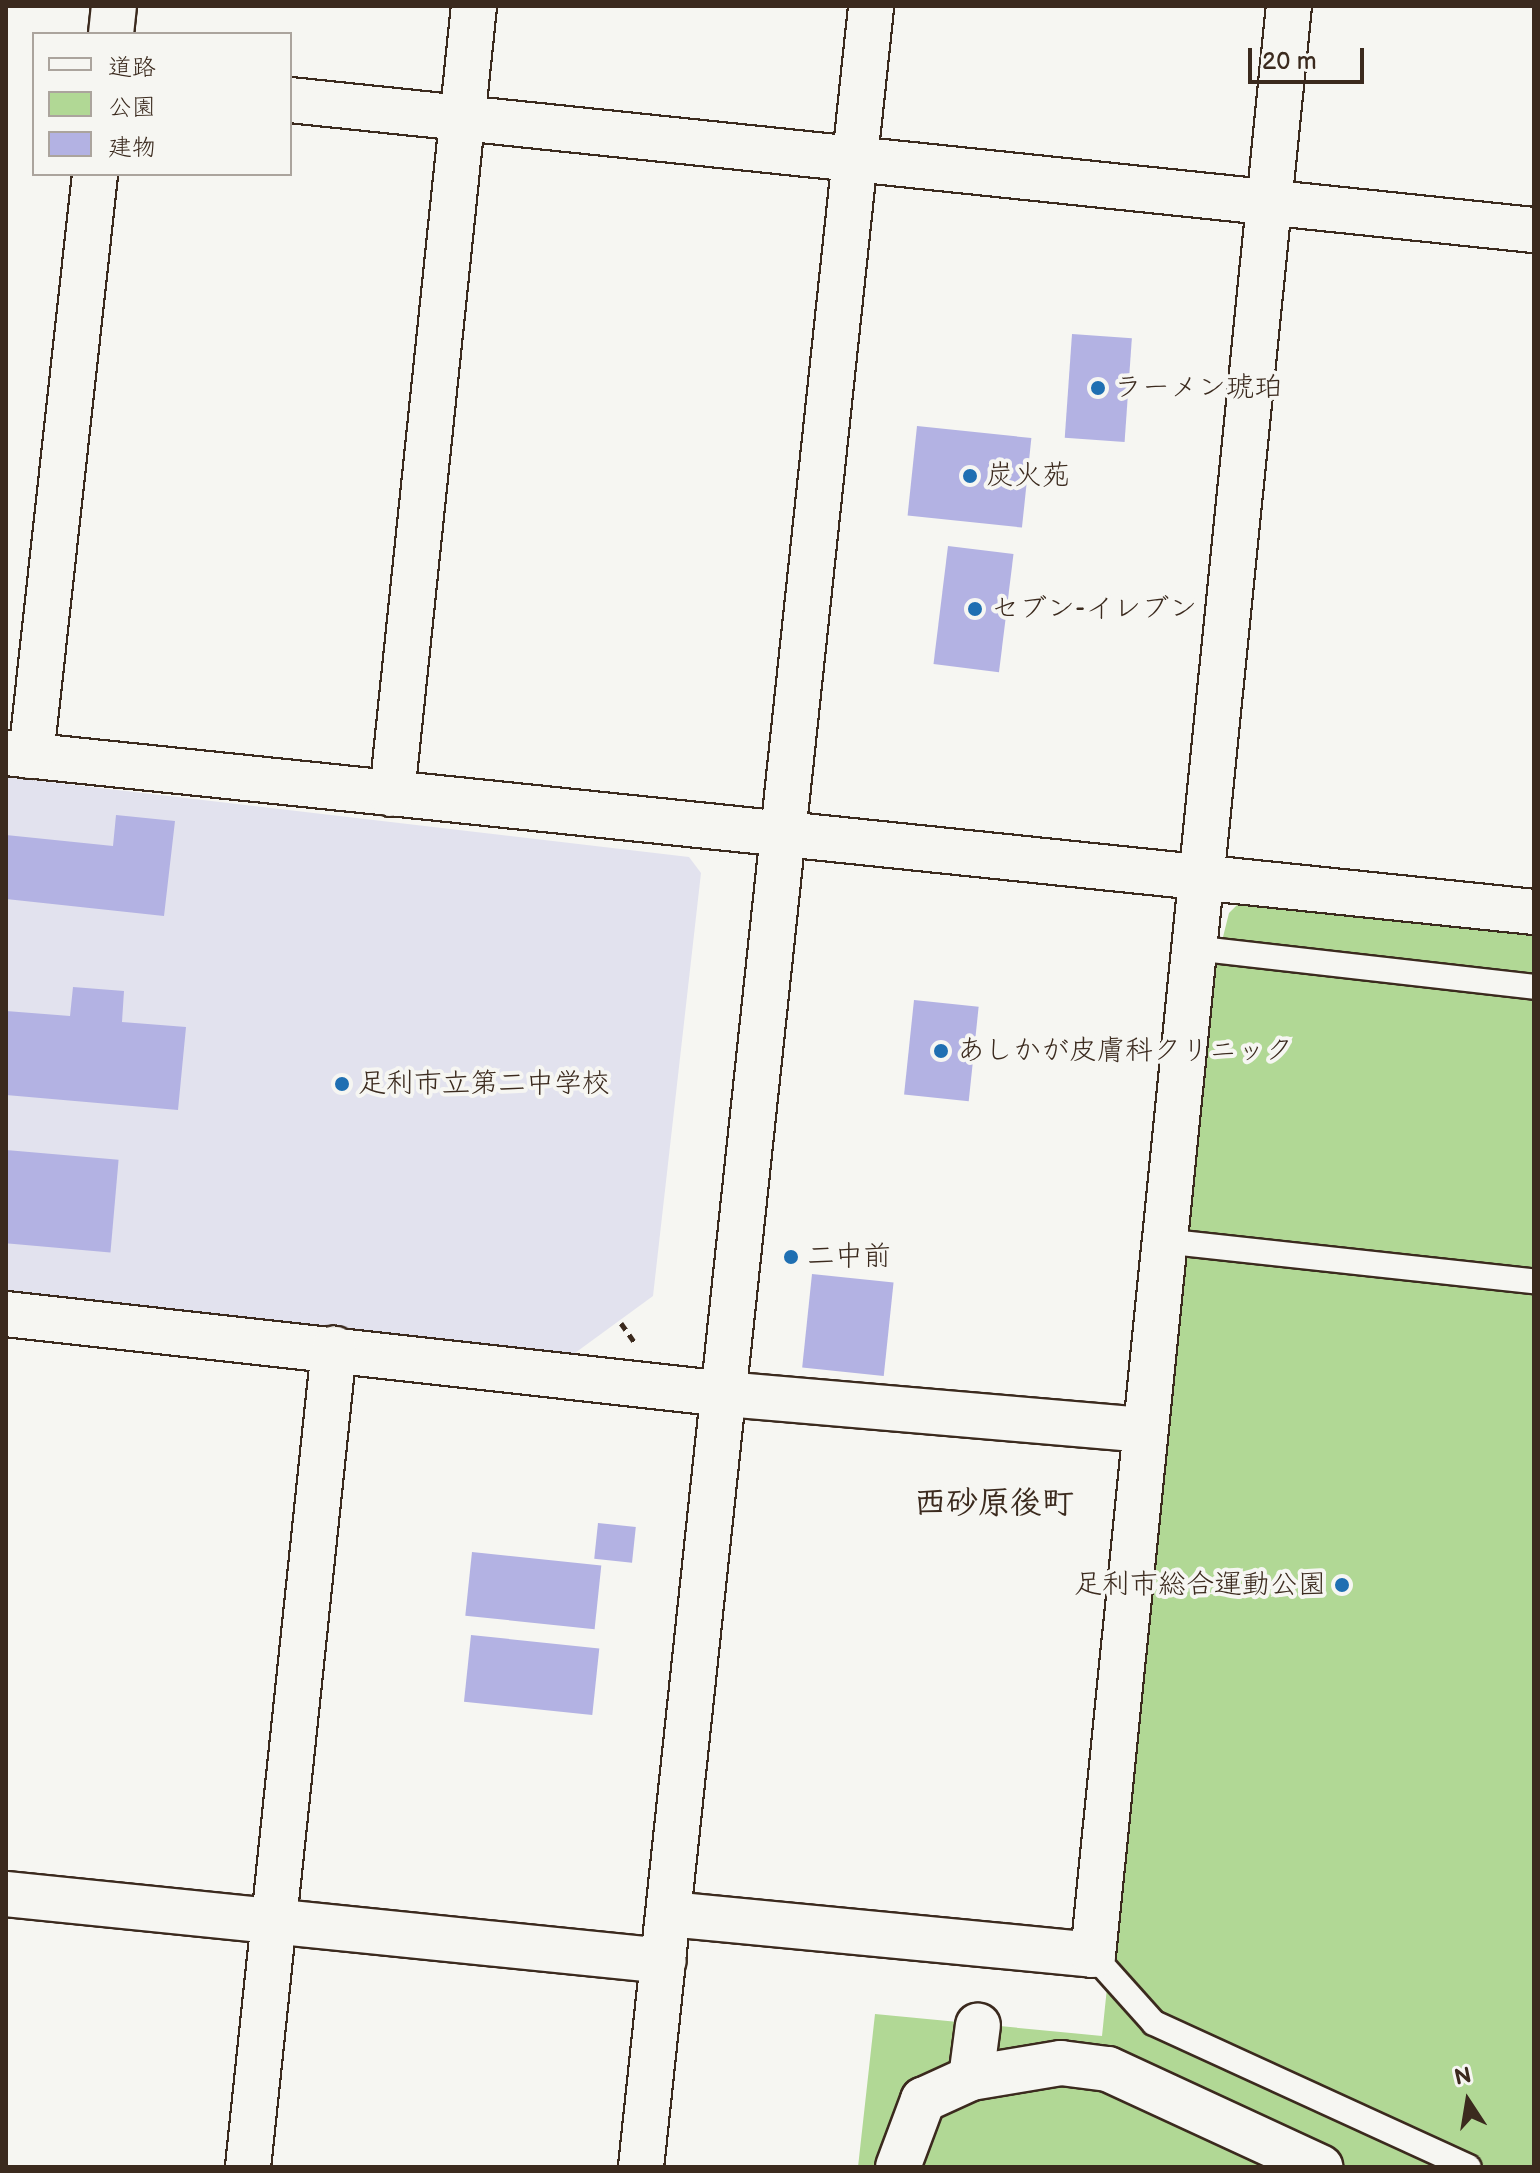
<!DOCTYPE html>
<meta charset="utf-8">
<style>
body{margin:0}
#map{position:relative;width:1540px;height:2173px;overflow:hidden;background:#f6f6f2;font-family:"Balsamiq Sans","Klee One",sans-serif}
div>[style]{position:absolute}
.built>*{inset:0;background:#e2e2ee}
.green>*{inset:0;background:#b1d895}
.building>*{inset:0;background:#b3b2e3;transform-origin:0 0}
.path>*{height:5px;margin-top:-2.5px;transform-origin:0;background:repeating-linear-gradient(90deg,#3b2a1e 0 8px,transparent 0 14px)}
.roads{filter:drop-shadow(2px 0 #3b2a1e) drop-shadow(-2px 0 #3b2a1e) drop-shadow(0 2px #3b2a1e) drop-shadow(0 -2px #3b2a1e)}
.lane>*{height:24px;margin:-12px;padding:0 12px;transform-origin:12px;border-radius:12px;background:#f6f6f2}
.street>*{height:44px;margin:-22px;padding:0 22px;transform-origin:22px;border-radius:22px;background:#f6f6f2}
.secondary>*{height:44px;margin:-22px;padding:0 22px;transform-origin:22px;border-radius:22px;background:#f6f6f2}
.dots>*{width:22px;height:22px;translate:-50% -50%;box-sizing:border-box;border:4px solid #f6f6f2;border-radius:50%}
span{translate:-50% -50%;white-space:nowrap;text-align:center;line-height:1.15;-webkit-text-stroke:8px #f6f6f2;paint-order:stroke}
.poi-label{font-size:28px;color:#3b2a1e}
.left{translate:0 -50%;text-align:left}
.right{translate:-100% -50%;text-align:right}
.quarter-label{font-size:32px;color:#3b2a1e;font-weight:700}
.frame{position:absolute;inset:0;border:8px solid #3b2a1e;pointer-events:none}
.legend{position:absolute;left:32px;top:32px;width:260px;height:144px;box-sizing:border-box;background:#f6f6f2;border:2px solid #aba49d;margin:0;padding:10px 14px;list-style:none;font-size:24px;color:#3b2a1e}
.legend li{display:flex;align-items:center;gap:16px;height:40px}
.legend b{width:40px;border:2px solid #aba49d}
.north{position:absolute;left:1428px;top:2061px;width:80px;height:80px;-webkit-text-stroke:6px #f6f6f2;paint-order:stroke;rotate:348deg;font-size:22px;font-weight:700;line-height:32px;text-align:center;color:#3b2a1e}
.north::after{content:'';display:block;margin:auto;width:28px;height:36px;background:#3b2a1e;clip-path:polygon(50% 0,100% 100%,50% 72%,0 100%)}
.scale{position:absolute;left:1248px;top:48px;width:116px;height:36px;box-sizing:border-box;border:4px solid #3b2a1e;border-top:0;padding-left:10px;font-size:24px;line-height:28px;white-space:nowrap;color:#3b2a1e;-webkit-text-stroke:6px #f6f6f2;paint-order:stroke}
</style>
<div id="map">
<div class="built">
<i style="clip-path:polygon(6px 777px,689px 857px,701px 873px,653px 1296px,564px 1361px,6px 1297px)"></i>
</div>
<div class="green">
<i style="clip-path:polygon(1241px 901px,1534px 931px,1534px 2167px,858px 2167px,875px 2014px,1102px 2036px,1210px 989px,1229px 913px)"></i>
</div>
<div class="building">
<i style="left:1072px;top:334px;width:60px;height:104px;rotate:4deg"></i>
<i style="left:917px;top:426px;width:115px;height:90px;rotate:6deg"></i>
<i style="left:948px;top:546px;width:66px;height:119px;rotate:7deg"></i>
<i style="clip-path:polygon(116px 815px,175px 821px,164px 916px,6px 899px,6px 835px,113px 846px)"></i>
<i style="clip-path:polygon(73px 987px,124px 991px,122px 1022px,186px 1027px,178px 1110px,6px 1095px,6px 1011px,70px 1016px)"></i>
<i style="left:914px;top:1000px;width:65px;height:95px;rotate:6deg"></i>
<i style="left:6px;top:1150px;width:113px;height:93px;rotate:5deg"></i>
<i style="left:812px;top:1274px;width:82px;height:94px;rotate:6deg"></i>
<i style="left:598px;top:1523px;width:38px;height:36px;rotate:6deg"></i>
<i style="left:472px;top:1552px;width:130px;height:64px;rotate:6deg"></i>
<i style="left:471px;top:1635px;width:129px;height:67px;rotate:6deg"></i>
</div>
<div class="path">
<i style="left:621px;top:1323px;width:24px;rotate:55deg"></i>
</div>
<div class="roads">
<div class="lane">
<i style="left:1193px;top:948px;width:343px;rotate:6.5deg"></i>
<i style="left:1163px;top:1241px;width:373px;rotate:6.2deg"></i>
<i style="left:1093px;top:1955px;width:91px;rotate:48.1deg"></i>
<i style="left:1154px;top:2023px;width:346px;rotate:24.6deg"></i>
</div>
<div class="street">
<i style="left:111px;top:34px;width:28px;rotate:-84deg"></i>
<i style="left:290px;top:100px;width:1251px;rotate:5.97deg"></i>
<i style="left:6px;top:753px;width:1536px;rotate:5.94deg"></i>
<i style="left:31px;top:756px;width:586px;rotate:-83.72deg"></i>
<i style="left:392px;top:794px;width:792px;rotate:-84.06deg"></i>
<i style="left:6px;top:1314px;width:723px;rotate:6.35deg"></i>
<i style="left:725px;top:1394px;width:418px;rotate:4.9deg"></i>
<i style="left:6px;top:1894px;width:661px;rotate:5.81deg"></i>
<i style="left:669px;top:1914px;width:426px;rotate:5.5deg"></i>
<i style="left:1093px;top:1955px;width:1959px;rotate:-84.26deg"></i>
<i style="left:971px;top:2078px;width:53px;rotate:-82.5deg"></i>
<i style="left:248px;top:2167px;width:823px;rotate:-84deg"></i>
<i style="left:898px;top:2167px;width:72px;rotate:-69.5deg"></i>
<i style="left:923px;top:2100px;width:53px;rotate:-24.6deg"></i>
<i style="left:971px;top:2078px;width:91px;rotate:-9.5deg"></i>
<i style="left:1061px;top:2063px;width:47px;rotate:7.3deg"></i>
<i style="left:1108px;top:2069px;width:234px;rotate:24.8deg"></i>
</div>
<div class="secondary">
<i style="left:641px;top:2167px;width:2173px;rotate:-83.92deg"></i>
</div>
</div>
<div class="dots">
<i style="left:1098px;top:388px;background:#1f6fb2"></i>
<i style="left:970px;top:476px;background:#1f6fb2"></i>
<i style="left:975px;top:609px;background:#1f6fb2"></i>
<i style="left:941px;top:1051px;background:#1f6fb2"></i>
<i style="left:342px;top:1084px;background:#1f6fb2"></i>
<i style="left:791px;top:1257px;background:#1f6fb2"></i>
<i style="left:1342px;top:1585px;background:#1f6fb2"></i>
</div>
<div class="poi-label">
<span class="left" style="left:1114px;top:388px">ラーメン琥珀</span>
<span class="left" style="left:986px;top:476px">炭火苑</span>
<span class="left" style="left:991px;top:609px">セブン-イレブン</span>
<span class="left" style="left:957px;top:1051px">あしかが皮膚科クリニック</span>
<span class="left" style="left:358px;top:1084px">足利市立第二中学校</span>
<span class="left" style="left:807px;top:1257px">二中前</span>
<span class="right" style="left:1326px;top:1585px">足利市総合運動公園</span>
</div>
<div class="quarter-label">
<span style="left:994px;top:1504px">西砂原後町</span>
</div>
<div class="frame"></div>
<ul class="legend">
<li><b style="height:10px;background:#f6f6f2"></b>道路</li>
<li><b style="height:22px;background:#b1d895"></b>公園</li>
<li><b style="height:22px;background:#b3b2e3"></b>建物</li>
</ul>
<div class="north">N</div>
<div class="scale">20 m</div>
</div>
